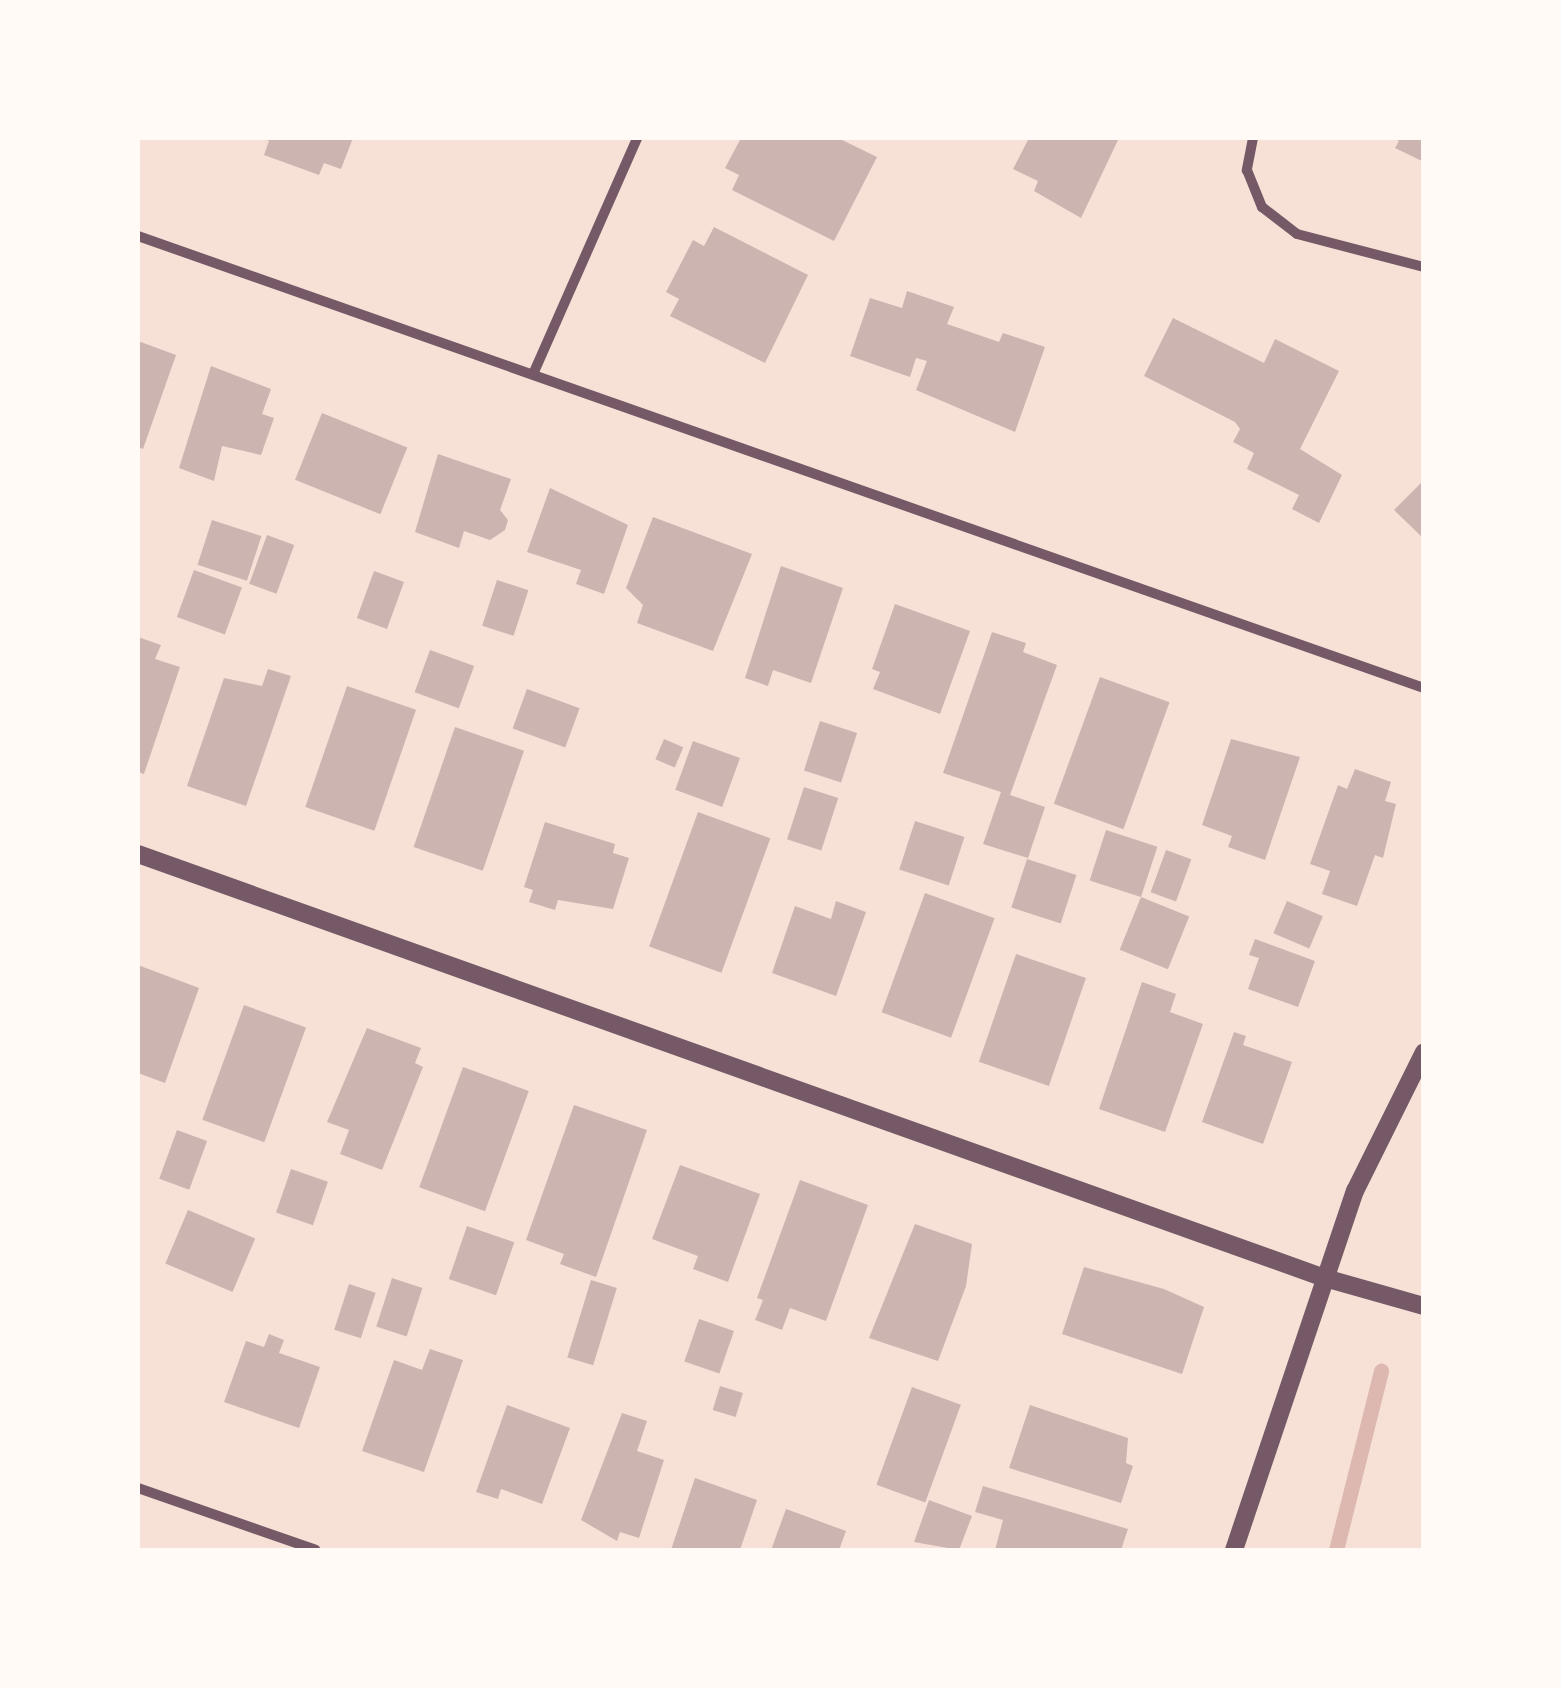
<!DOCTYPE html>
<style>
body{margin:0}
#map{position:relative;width:1561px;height:1688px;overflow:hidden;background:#f7e1d7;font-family:"Roboto Condensed",sans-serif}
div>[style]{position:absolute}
.stream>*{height:15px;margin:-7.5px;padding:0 7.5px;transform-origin:7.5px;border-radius:7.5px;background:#dcb8b0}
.building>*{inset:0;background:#ccb4b1;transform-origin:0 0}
.minor>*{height:10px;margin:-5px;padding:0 5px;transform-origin:5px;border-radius:5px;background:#755966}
.tertiary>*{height:18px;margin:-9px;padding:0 9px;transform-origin:9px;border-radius:9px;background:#755966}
span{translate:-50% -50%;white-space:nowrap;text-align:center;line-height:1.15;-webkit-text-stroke:10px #fffaf5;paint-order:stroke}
.frame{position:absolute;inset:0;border:140px solid #fffaf5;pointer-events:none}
</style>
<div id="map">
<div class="stream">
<i style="left:1336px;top:1550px;width:185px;rotate:-75.9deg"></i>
</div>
<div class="building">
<i style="clip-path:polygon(261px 138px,353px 138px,341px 169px,324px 163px,319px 175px,264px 155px,269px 141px)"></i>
<i style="clip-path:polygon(741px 138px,838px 138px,877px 157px,834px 241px,732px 190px,739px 175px,725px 168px)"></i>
<i style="clip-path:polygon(1029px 138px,1119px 138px,1081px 218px,1034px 191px,1038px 181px,1013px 169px)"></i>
<i style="clip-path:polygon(1392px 138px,1424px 138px,1424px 162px,1395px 148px,1399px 141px)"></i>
<i style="clip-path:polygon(714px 227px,808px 275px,765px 363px,670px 316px,679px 299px,666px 292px,693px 240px,704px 246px)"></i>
<i style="clip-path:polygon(907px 291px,954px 307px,947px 324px,999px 342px,1003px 333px,1045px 347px,1015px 432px,916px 390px,927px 361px,916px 358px,910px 377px,850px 356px,870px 298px,902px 308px)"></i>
<i style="clip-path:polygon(1173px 318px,1264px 363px,1275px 339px,1339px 371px,1300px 449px,1342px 475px,1319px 523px,1292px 509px,1299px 495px,1247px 469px,1254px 453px,1233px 442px,1240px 429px,1235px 422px,1144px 376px)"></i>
<i style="clip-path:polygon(138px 341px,176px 355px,143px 449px,138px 447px)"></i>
<i style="clip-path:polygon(211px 366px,271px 389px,262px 414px,274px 418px,261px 455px,222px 446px,214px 481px,179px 468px)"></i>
<i style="left:322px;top:413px;width:92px;height:72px;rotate:22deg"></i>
<i style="clip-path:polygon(438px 454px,511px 479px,500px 510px,508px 520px,505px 530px,490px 540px,464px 531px,459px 548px,415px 532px)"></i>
<i style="clip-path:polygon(1424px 480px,1424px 539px,1394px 510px)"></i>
<i style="clip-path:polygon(550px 488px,628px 525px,604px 594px,576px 584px,581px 570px,527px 552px)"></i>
<i style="clip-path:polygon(653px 517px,752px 554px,713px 651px,637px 623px,643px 605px,626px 588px)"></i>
<i style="left:212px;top:520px;width:52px;height:47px;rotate:18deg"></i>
<i style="left:267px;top:535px;width:29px;height:52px;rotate:20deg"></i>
<i style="clip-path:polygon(781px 566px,843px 588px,811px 683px,773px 670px,768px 686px,745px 678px)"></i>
<i style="left:194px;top:570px;width:51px;height:50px;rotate:20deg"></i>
<i style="left:374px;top:571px;width:32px;height:50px;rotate:20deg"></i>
<i style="left:497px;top:580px;width:33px;height:48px;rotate:18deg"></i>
<i style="clip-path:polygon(895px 604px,970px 631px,940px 714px,873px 689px,880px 672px,872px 669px)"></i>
<i style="clip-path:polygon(992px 632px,1026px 643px,1023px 652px,1057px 665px,1010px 795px,1045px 807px,1028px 858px,983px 844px,1001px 792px,943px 773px)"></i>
<i style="clip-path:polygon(138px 637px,161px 645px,155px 659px,180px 667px,144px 774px,138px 772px)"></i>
<i style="left:430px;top:650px;width:47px;height:45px;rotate:20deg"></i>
<i style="clip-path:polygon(268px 669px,291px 676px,246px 806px,187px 786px,224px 678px,262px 686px)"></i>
<i style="left:1100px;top:677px;width:74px;height:135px;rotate:20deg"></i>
<i style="left:347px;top:686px;width:73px;height:128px;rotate:19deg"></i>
<i style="left:527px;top:689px;width:56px;height:42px;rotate:20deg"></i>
<i style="left:820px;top:721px;width:39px;height:52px;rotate:18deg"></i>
<i style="left:455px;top:727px;width:73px;height:127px;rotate:19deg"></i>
<i style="left:664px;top:739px;width:21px;height:22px;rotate:23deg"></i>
<i style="clip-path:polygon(1231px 739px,1300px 757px,1265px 860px,1228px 847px,1232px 836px,1202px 825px)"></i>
<i style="left:693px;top:741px;width:50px;height:52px;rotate:20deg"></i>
<i style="clip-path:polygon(1355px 769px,1391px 782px,1385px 801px,1396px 804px,1383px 858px,1375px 855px,1357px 906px,1322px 894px,1330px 871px,1310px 864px,1338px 785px,1347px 789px)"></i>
<i style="left:804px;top:787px;width:36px;height:55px;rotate:18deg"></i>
<i style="left:698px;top:812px;width:77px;height:143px;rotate:20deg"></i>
<i style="left:915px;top:821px;width:52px;height:51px;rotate:18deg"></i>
<i style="clip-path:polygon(545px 822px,615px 844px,613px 853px,629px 858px,613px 909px,558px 900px,555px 910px,529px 902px,533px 890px,524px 887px)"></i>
<i style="left:1106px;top:830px;width:54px;height:53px;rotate:18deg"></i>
<i style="left:1166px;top:850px;width:27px;height:45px;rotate:20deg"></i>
<i style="left:1027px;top:859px;width:52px;height:51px;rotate:18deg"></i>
<i style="left:925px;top:893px;width:74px;height:127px;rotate:20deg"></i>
<i style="left:1141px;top:897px;width:52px;height:57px;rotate:22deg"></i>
<i style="clip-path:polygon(836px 901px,866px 912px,836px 996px,772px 973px,795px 906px,831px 919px)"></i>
<i style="left:1287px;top:901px;width:39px;height:35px;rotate:23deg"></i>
<i style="clip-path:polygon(1255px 939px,1315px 961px,1298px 1007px,1248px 989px,1259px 958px,1249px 955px)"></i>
<i style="left:1016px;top:954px;width:74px;height:114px;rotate:19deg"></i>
<i style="clip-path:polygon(138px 965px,199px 988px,165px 1083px,138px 1073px)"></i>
<i style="clip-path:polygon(1142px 982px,1176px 994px,1170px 1012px,1203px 1024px,1165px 1132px,1099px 1109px)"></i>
<i style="left:244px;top:1005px;width:66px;height:122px;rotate:20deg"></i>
<i style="clip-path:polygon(367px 1028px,421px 1048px,415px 1063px,423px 1067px,382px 1170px,340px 1154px,349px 1130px,327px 1122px)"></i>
<i style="clip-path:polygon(1234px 1032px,1246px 1036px,1243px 1045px,1292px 1062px,1263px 1144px,1202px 1122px)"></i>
<i style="left:463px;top:1067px;width:70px;height:128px;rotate:20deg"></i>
<i style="clip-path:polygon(574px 1105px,647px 1130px,596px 1277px,560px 1264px,564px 1254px,526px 1240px)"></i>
<i style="left:177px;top:1130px;width:32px;height:52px;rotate:20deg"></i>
<i style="clip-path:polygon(680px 1165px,760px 1194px,728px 1282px,693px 1269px,698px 1256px,652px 1239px)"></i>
<i style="left:291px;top:1169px;width:39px;height:46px;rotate:19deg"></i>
<i style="clip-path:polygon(800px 1180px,868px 1205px,826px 1321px,790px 1308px,782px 1330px,755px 1320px,763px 1300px,757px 1298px)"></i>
<i style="left:188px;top:1210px;width:73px;height:58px;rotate:23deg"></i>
<i style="clip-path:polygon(915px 1224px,972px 1244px,966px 1286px,938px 1361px,869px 1338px)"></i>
<i style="left:467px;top:1226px;width:50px;height:56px;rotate:19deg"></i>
<i style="clip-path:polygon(1084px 1267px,1164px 1289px,1204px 1307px,1182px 1374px,1062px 1334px)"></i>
<i style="left:392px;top:1278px;width:32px;height:51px;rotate:18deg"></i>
<i style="left:591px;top:1280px;width:27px;height:81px;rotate:17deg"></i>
<i style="left:349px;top:1284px;width:28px;height:48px;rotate:18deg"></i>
<i style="left:699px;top:1319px;width:37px;height:45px;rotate:19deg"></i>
<i style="clip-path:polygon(269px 1334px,284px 1340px,279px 1353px,320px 1367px,299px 1428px,224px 1402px,246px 1341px,264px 1347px)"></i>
<i style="clip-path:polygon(430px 1349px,463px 1360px,424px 1472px,362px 1451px,394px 1360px,422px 1370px)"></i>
<i style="left:720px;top:1386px;width:24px;height:25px;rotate:17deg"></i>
<i style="left:912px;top:1387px;width:52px;height:104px;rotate:20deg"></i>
<i style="clip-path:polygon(507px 1405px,570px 1428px,542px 1504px,501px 1489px,498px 1499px,476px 1492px)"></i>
<i style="clip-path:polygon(1030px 1405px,1128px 1438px,1126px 1463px,1133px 1466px,1121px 1503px,1009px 1468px)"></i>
<i style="clip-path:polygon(622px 1413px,647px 1421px,637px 1451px,664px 1460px,639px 1538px,620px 1532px,617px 1541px,581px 1520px)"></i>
<i style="clip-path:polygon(695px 1478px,757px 1500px,740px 1550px,671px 1550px)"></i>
<i style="clip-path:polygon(983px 1486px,1128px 1529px,1121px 1550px,995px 1550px,1003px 1520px,975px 1512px)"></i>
<i style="clip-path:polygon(929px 1500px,972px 1516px,959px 1550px,914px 1542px)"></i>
<i style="clip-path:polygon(786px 1509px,846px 1531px,839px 1550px,771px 1550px)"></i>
</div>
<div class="minor">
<i style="left:1253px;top:138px;width:33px;rotate:101deg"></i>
<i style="left:1247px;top:170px;width:40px;rotate:68deg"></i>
<i style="left:1262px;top:207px;width:44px;rotate:37.6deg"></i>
<i style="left:1297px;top:234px;width:131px;rotate:14.6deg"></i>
<i style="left:138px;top:236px;width:1363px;rotate:19.37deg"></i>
<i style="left:534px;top:372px;width:256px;rotate:-66.2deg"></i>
<i style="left:138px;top:1488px;width:188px;rotate:19.2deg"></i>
</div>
<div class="tertiary">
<i style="left:138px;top:854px;width:1260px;rotate:19.66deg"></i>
<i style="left:1325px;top:1278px;width:103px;rotate:15.8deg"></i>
<i style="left:1234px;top:1550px;width:379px;rotate:-71.4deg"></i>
<i style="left:1355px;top:1191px;width:155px;rotate:-63.6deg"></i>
</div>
<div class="frame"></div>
</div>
